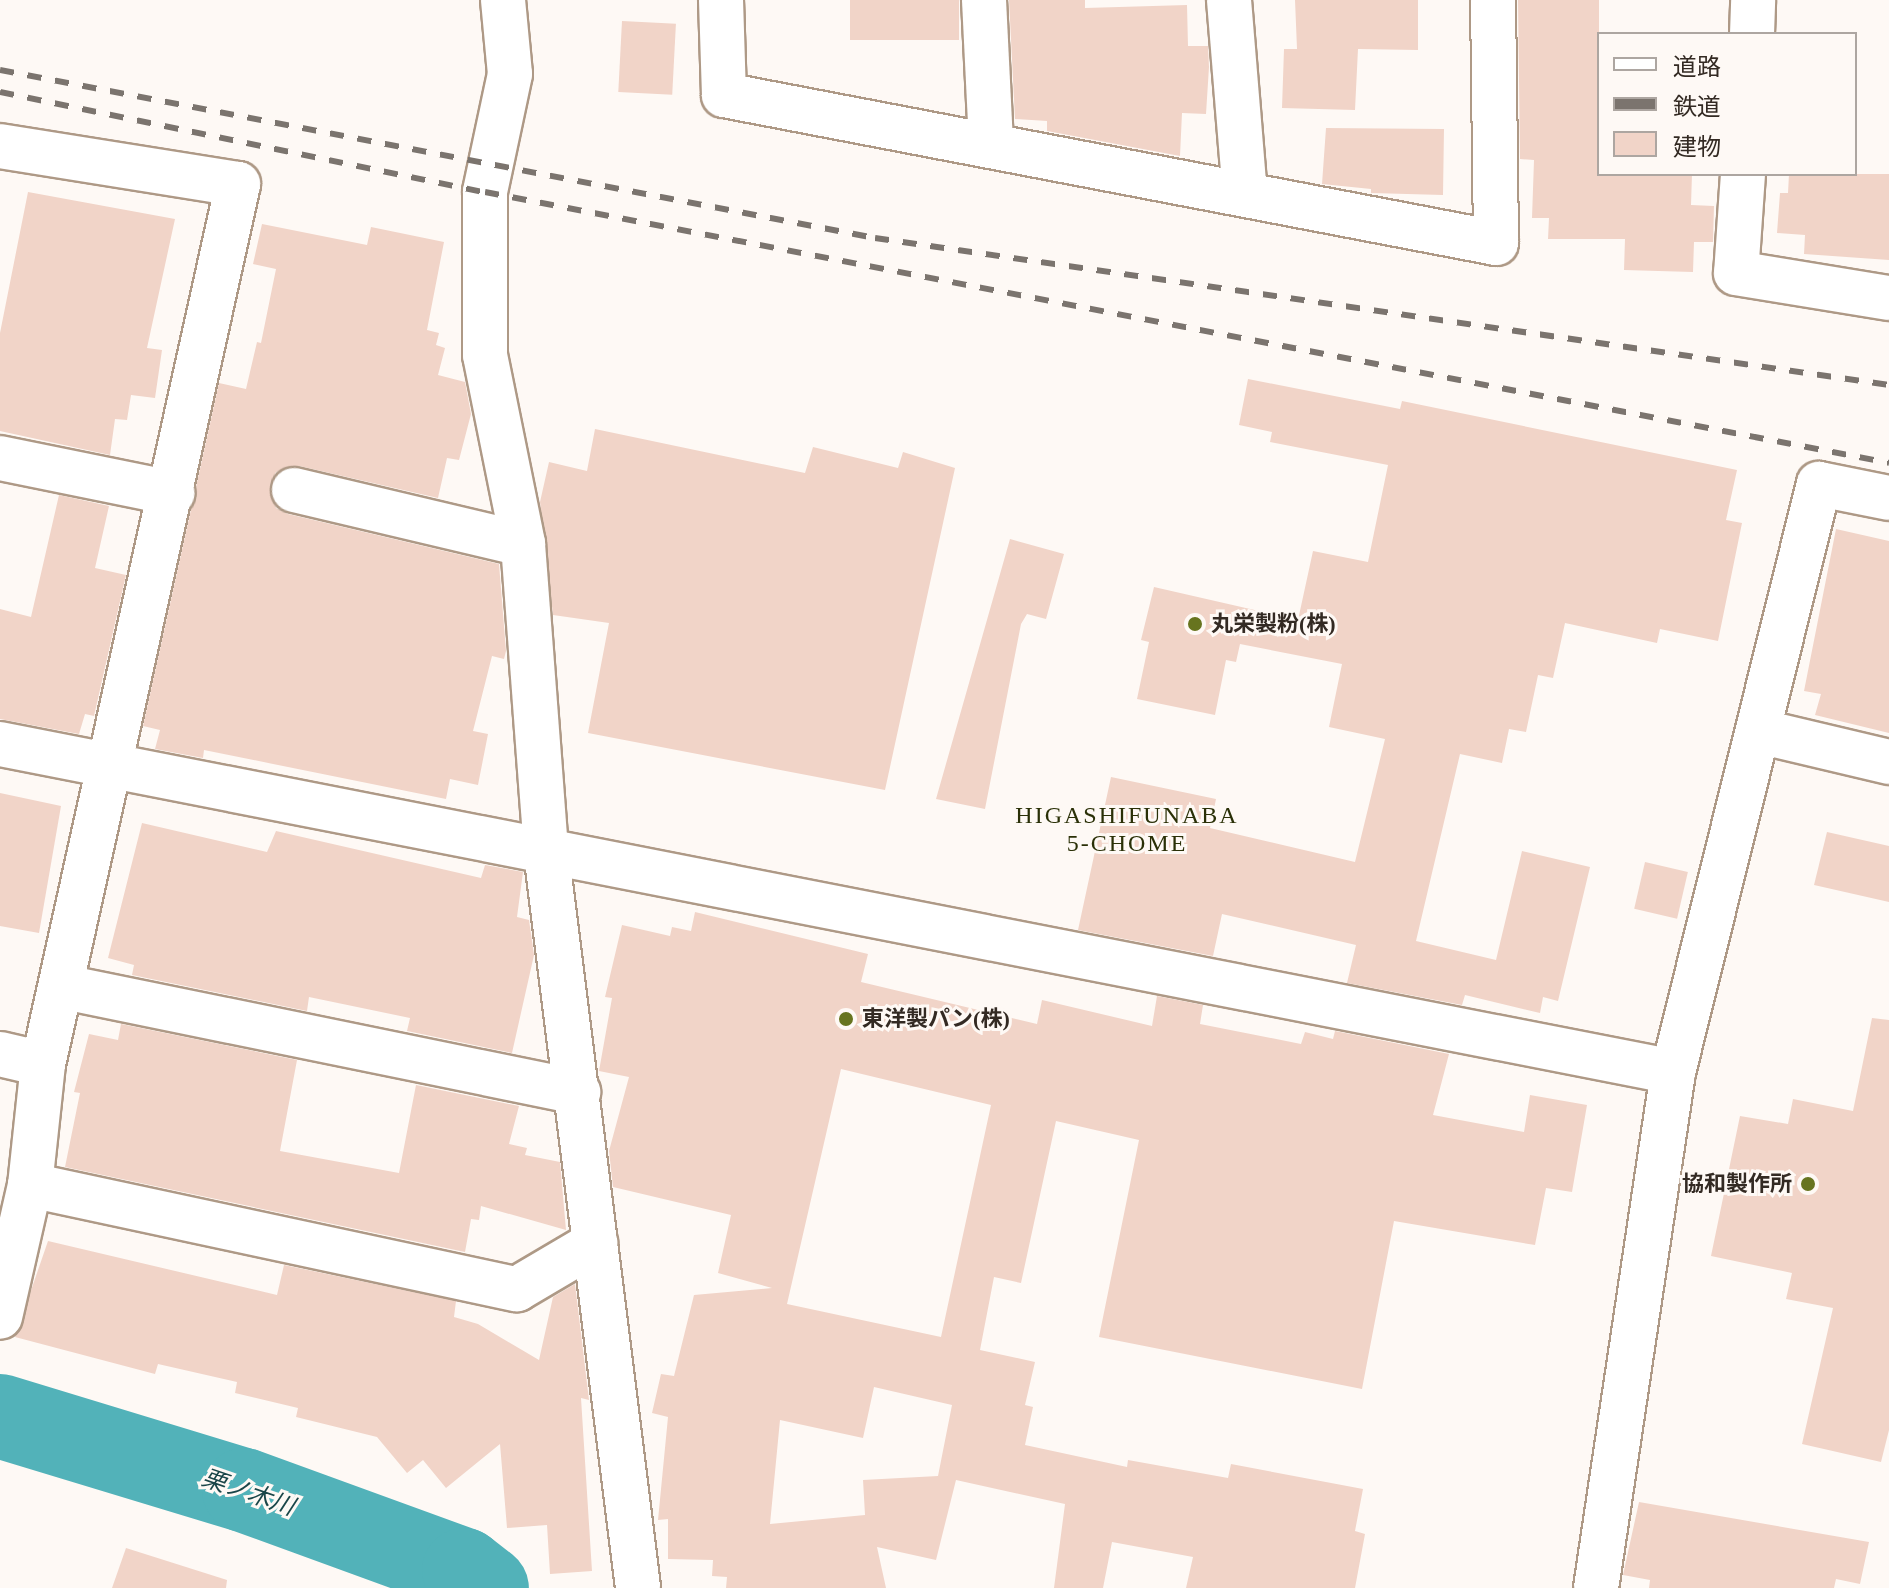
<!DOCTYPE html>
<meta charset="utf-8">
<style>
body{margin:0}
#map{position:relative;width:1889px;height:1588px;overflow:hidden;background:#fef9f5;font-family:"Times New Roman","Noto Sans JP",serif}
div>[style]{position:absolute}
.river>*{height:84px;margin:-42px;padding:0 42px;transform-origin:42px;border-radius:42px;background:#52b2b9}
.building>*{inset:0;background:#f1d4c8;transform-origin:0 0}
.roads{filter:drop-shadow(2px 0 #ae9986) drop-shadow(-2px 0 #ae9986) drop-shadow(0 2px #ae9986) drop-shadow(0 -2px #ae9986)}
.street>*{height:44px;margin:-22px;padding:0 22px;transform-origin:22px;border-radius:22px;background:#fff}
.rail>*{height:6px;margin-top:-3px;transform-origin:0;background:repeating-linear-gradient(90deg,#7b746e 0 14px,transparent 0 28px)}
.dots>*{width:22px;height:22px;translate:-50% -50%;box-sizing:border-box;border:4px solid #fef9f5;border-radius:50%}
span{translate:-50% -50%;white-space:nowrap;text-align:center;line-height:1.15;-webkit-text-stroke:6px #fef9f5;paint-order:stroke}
.poi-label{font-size:22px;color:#332a23;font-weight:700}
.left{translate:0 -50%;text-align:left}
.right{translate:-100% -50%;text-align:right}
.neighbourhood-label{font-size:24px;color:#2a3007;letter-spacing:2px}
.water-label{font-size:24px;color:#1a4649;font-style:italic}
.legend{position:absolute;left:1597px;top:32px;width:260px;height:144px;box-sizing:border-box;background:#fef9f5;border:2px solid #ada6a1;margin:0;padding:10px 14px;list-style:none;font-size:24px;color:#332a23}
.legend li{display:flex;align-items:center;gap:16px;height:40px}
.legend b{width:40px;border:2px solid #ada6a1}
</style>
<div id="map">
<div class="river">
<i style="left:0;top:1416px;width:255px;rotate:16.9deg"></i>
<i style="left:244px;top:1490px;width:234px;rotate:20deg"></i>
<i style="left:464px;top:1570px;width:29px;rotate:38deg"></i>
</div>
<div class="building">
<i style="left:850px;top:0;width:109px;height:40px"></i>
<i style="clip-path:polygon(1009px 0,1085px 0,1085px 8px,1187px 5px,1188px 46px,1208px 46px,1209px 67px,1206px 114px,1182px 113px,1180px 156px,1047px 131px,1047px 121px,1015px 119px)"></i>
<i style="clip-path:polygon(1295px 0,1418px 0,1418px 50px,1358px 49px,1355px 110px,1282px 108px,1284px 49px,1297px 49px)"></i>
<i style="clip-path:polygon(1518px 0,1599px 0,1599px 174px,1692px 174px,1691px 205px,1714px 206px,1713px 242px,1694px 242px,1693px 272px,1624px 270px,1625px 239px,1548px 239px,1549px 218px,1532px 218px,1534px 160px,1520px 159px)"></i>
<i style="left:622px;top:21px;width:54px;height:71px;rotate:3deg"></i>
<i style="clip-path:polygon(1326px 128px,1444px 129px,1443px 195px,1371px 193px,1371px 189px,1322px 184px)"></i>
<i style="clip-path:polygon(1789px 174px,1889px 174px,1889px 260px,1804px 254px,1805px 235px,1777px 233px,1780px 193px,1788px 193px)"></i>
<i style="clip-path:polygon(28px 192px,175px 219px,147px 348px,162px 350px,155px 398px,131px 395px,127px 420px,115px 419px,110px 455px,0 431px,0 333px)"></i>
<i style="clip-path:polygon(262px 224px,367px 245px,371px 227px,444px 242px,427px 330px,439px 333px,436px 345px,445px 348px,438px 375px,465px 382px,471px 414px,459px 460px,447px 458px,438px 498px,299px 466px,276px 472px,270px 485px,276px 508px,288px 514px,499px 564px,506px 651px,504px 659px,492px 656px,473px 731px,488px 734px,478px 785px,450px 779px,446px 799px,204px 750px,203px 758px,155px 749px,160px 730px,143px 726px,219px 383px,246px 389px,257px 342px,261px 343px,276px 269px,253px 264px)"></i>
<i style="clip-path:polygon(1248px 379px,1400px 409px,1402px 401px,1737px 470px,1726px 520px,1742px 523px,1718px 641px,1660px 629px,1657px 643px,1565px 623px,1553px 678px,1538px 675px,1526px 732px,1509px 729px,1502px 763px,1460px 754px,1416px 941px,1496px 960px,1522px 851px,1590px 867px,1558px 1001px,1543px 997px,1540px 1013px,1465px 995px,1462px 1005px,1347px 983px,1356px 945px,1222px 914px,1213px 956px,1078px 930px,1111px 777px,1216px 799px,1210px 828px,1355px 862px,1385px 739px,1329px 727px,1342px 664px,1240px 644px,1236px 662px,1226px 660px,1215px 715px,1137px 699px,1149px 642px,1141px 640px,1154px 587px,1298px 620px,1313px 551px,1368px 562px,1388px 465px,1270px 442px,1272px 432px,1239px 425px)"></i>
<i style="clip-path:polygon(595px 429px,805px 473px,813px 447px,898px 468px,903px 452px,955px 468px,885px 790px,588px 733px,609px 623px,553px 615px,540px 502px,549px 462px,587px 471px)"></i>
<i style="clip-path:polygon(59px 495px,109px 506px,95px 568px,126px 575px,94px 716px,85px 714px,79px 734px,0 719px,0 609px,31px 617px)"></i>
<i style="clip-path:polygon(1836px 529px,1889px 541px,1889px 733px,1815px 715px,1821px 694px,1804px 691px)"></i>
<i style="clip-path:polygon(1010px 539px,1064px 554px,1046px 619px,1027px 614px,1021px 624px,985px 809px,936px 799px)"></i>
<i style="clip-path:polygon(0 793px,61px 806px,39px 933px,0 926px)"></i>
<i style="clip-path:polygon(142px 823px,267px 852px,276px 831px,481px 878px,485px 865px,523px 872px,517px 917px,529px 920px,534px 955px,512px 1053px,407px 1031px,410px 1018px,309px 997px,307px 1011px,132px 975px,134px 965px,108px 958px)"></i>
<i style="clip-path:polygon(1827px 832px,1889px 846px,1889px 902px,1814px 885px)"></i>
<i style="left:1645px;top:862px;width:44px;height:48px;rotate:13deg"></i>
<i style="clip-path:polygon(evenodd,695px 912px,868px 954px,861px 982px,1037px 1024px,1042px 1000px,1152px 1026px,1157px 996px,1203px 1005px,1200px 1024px,1301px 1044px,1305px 1032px,1333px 1039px,1335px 1031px,1449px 1054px,1433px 1115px,1524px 1132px,1530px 1095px,1587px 1105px,1572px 1192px,1546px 1188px,1535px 1245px,1394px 1221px,1362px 1389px,1099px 1337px,1139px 1140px,1056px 1121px,1021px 1283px,994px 1277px,980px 1350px,1035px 1362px,1025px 1405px,1033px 1407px,1025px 1445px,1127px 1467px,1128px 1460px,1228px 1478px,1231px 1464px,1363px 1489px,1355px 1531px,1365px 1534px,1355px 1588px,1186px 1588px,1193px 1557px,1112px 1542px,1103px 1588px,1054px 1588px,1065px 1504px,956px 1480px,936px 1560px,877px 1547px,886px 1588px,726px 1588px,727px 1577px,712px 1576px,713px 1560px,668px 1559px,668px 1519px,658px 1520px,668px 1417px,652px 1413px,661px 1374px,674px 1376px,694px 1295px,772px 1288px,718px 1273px,731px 1215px,613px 1187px,609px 1151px,629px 1077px,599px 1071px,612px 998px,605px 997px,622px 925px,670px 936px,672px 927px,691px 931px,695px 912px,841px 1069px,991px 1105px,941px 1337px,787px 1304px,841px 1069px,695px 912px,874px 1387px,952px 1405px,938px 1476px,863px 1480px,865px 1515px,770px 1524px,780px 1420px,863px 1438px,874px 1387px)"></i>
<i style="clip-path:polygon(1872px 1018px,1889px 1020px,1889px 1430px,1881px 1462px,1802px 1444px,1833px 1308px,1786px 1299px,1792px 1273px,1711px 1256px,1740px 1116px,1788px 1124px,1793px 1099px,1853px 1111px)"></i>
<i style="clip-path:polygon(121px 1024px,297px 1060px,280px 1151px,399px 1173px,416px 1085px,519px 1106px,509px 1144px,527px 1148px,525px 1155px,560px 1162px,566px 1230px,481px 1206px,479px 1220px,471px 1219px,465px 1252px,65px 1167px,80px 1093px,74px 1092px,89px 1034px,118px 1040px)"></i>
<i style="clip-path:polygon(48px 1241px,277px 1295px,284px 1265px,456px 1301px,454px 1317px,478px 1324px,539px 1360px,553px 1297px,575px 1284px,589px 1400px,581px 1398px,592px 1571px,550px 1574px,547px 1525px,507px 1528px,500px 1444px,446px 1488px,423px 1460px,407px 1473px,377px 1437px,296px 1417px,298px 1408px,235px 1393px,237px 1382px,158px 1364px,155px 1374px,15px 1337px)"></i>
<i style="clip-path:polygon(1639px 1502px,1869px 1542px,1860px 1584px,1836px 1579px,1834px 1588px,1649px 1588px,1650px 1580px,1623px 1575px)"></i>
<i style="clip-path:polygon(126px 1548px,227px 1580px,226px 1588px,112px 1588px)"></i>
</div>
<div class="roads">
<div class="street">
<i style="left:503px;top:0;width:74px;rotate:84.6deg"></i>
<i style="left:510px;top:74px;width:121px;rotate:102deg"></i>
<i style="left:485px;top:192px;width:163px;rotate:90deg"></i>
<i style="left:485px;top:355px;width:193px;rotate:78.6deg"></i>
<i style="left:523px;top:544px;width:308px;rotate:85.7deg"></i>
<i style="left:546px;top:851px;width:743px;rotate:82.88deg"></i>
<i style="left:721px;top:0;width:95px;rotate:88.2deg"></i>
<i style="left:724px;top:95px;width:786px;rotate:10.85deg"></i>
<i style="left:1496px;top:243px;width:243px;rotate:-90.7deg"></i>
<i style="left:984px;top:0;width:143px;rotate:87.2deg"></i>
<i style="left:1229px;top:0;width:194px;rotate:85.3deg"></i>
<i style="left:1752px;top:34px;width:34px;rotate:-88deg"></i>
<i style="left:0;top:146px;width:241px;rotate:9.1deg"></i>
<i style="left:238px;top:184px;width:901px;rotate:102.49deg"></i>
<i style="left:43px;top:1064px;width:122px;rotate:96.1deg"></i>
<i style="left:30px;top:1185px;width:135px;rotate:102.8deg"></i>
<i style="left:1743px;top:174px;width:99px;rotate:94deg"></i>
<i style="left:1736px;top:273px;width:155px;rotate:9.3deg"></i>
<i style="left:0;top:458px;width:176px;rotate:11.5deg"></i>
<i style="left:294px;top:490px;width:235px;rotate:13.3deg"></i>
<i style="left:1758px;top:731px;width:135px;rotate:13.3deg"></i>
<i style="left:0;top:744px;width:1705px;rotate:11.09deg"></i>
<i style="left:64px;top:987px;width:525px;rotate:11.55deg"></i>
<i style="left:0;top:1054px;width:44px;rotate:13.1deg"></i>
<i style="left:30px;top:1185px;width:498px;rotate:12.1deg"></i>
<i style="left:517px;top:1289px;width:91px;rotate:-30.5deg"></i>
<i style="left:1596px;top:1588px;width:522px;rotate:-81.51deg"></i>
<i style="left:1673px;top:1072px;width:606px;rotate:-76.06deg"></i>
<i style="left:1819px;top:484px;width:71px;rotate:11.3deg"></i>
</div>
</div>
<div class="rail">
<i style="left:0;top:70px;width:891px;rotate:10.87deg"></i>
<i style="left:875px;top:238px;width:1025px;rotate:8.25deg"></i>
<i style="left:0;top:92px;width:495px;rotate:11.7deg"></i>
<i style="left:485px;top:192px;width:1430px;rotate:10.92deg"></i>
</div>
<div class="dots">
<i style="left:1195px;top:624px;background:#67741f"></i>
<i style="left:846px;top:1019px;background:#67741f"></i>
<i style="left:1808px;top:1184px;background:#67741f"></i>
</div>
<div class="poi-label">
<span class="left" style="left:1211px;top:624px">丸栄製粉(株)</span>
<span class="left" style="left:862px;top:1019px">東洋製パン(株)</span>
<span class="right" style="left:1792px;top:1184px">協和製作所</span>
</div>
<div class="neighbourhood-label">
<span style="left:1127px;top:830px">HIGASHIFUNABA<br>5-CHOME</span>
</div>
<div class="water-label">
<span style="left:248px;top:1493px;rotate:19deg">栗ノ木川</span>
</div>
<ul class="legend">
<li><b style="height:10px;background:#fff"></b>道路</li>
<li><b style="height:10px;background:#7b746e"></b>鉄道</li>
<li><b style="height:22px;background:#f1d4c8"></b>建物</li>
</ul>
</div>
